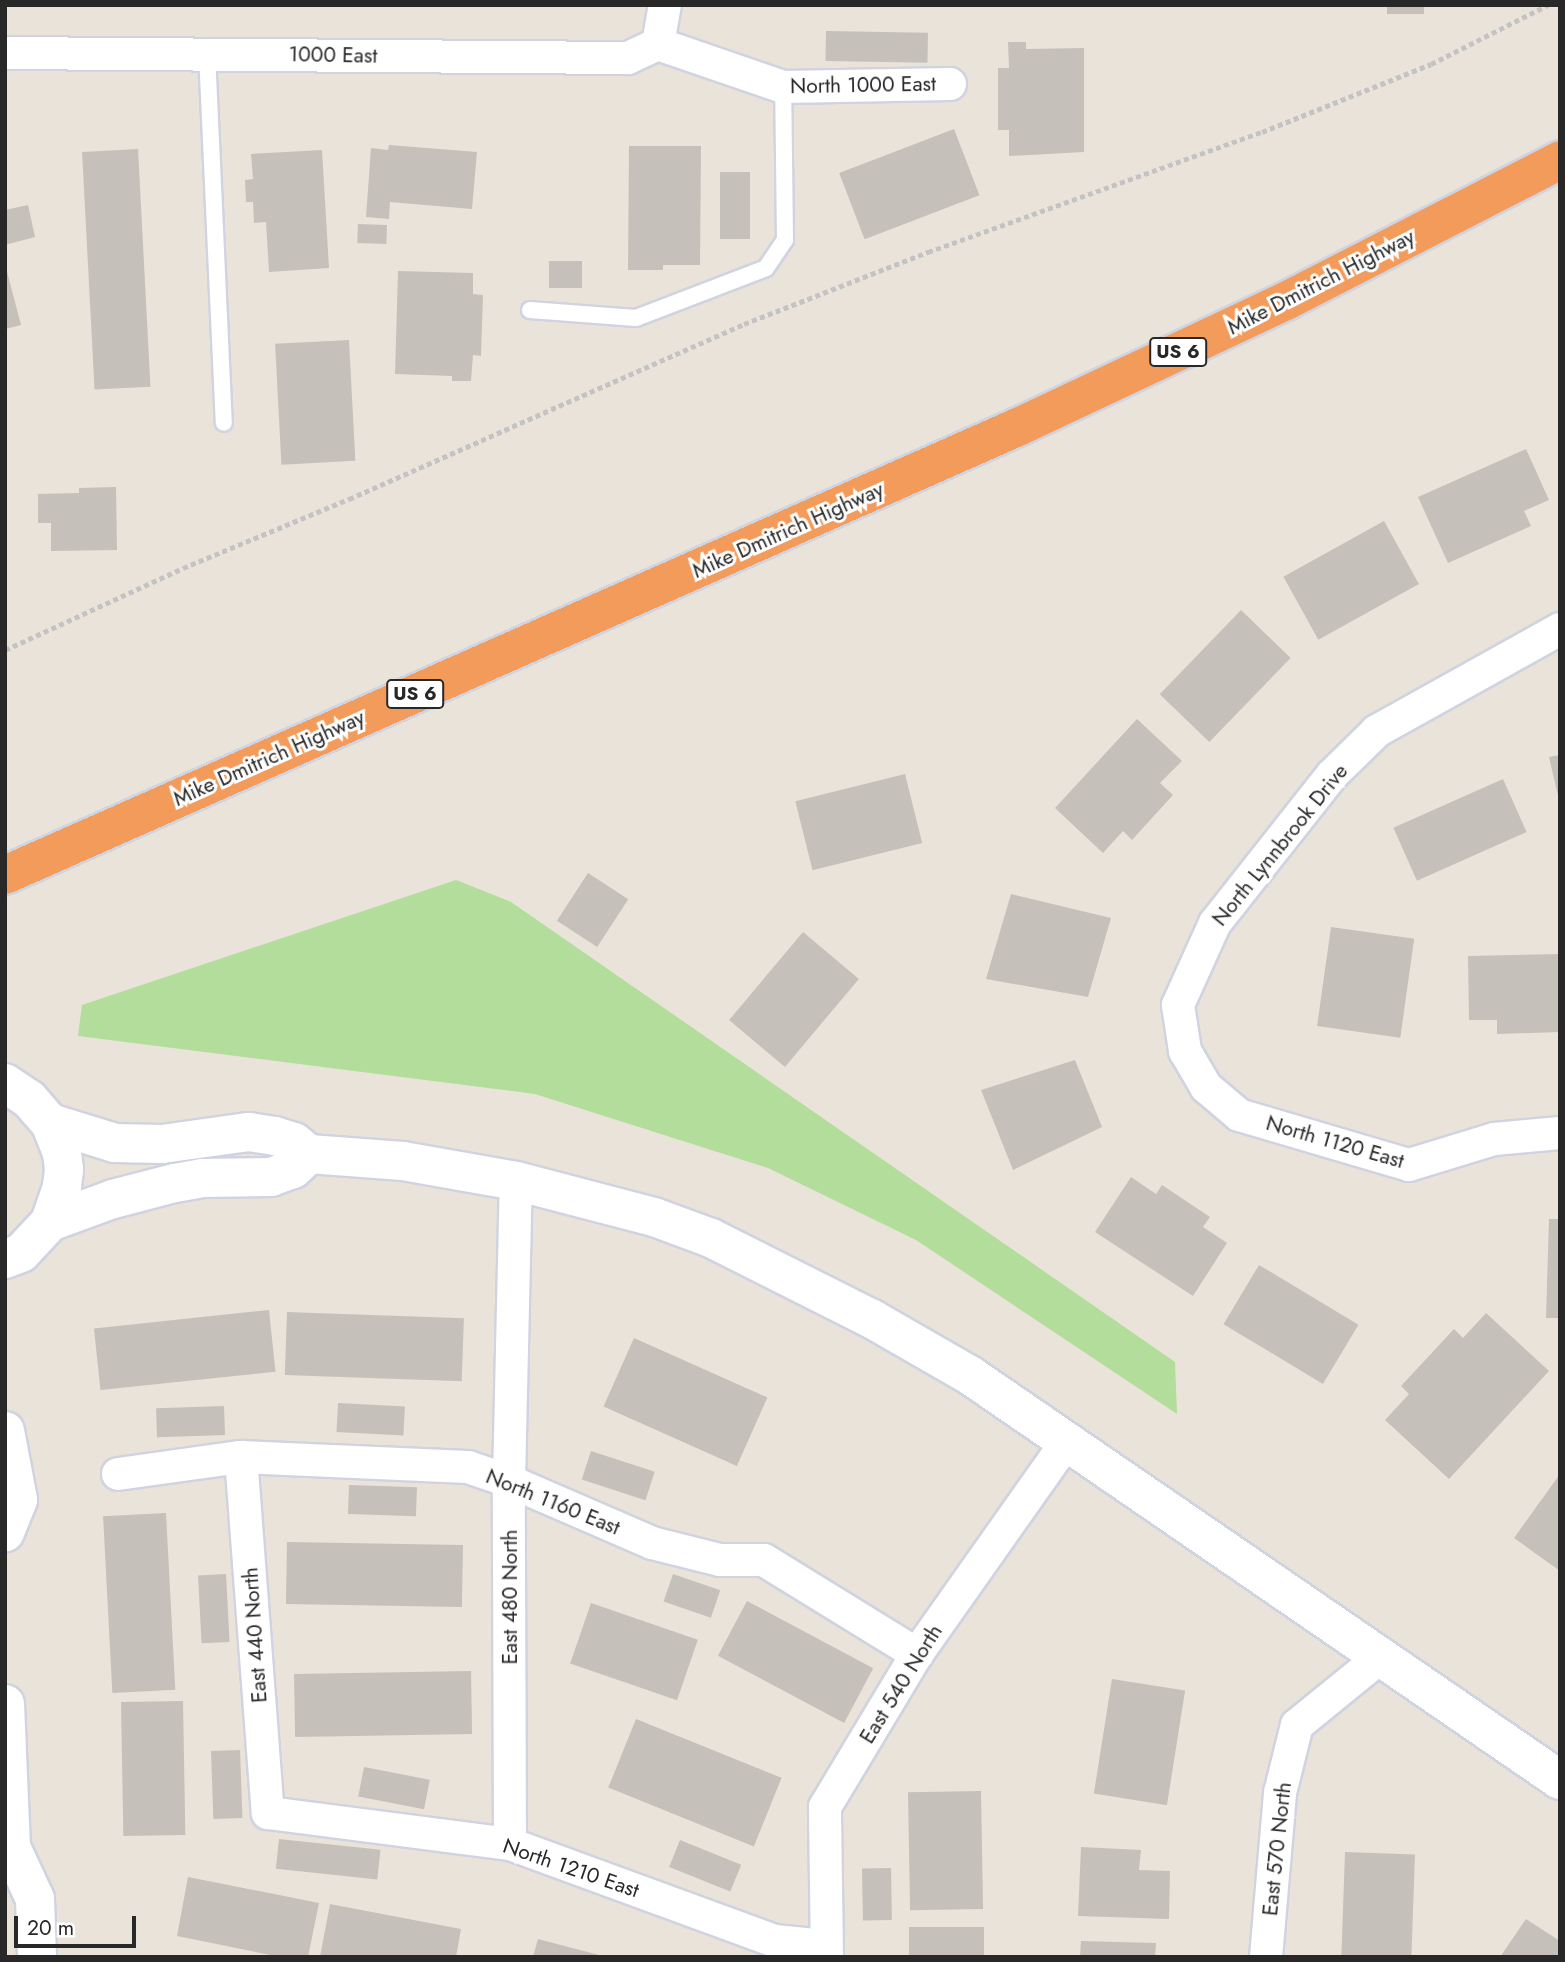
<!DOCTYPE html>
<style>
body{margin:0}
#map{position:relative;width:1565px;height:1962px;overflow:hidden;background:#eae3da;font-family:Jost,sans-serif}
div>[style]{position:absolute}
.green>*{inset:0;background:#b2dd9a}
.building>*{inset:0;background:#c5c0ba;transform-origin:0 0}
.path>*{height:4.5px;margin-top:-2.25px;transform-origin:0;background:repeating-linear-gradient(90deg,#c3c3c3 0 5px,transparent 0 8.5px)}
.roads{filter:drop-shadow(2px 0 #d0d3e0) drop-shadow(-2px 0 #d0d3e0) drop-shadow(0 2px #d0d3e0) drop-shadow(0 -2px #d0d3e0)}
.lane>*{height:16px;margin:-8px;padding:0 8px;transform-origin:8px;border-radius:8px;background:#fff}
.street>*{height:32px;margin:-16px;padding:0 16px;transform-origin:16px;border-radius:16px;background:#fff}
.secondary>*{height:38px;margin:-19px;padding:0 19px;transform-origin:19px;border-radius:19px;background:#fff}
.highway>*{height:38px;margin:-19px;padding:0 19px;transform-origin:19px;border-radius:19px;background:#f39b5b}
span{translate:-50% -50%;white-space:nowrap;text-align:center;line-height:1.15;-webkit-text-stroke:6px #fff;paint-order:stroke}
.shield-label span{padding:2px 5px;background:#fff;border:2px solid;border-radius:5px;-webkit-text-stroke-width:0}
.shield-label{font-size:19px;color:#282828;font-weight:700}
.street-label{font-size:21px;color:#282828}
.frame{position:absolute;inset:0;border:7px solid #282828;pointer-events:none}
.scale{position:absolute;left:14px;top:1916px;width:122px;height:32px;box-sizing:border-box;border:4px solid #282828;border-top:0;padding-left:9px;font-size:21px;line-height:24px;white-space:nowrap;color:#282828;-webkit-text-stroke:5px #fff;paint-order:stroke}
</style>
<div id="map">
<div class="green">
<i style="clip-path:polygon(456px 880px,511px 902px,1175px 1362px,1177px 1414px,916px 1240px,768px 1168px,535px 1094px,78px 1036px,82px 1005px)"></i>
</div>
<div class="building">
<i style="left:1387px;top:5px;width:37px;height:9px"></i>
<i style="left:826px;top:31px;width:102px;height:30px;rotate:1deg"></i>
<i style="clip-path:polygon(1008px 42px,1026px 42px,1026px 49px,1084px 48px,1084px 152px,1009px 156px,1009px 130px,998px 130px,998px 68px,1009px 68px)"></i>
<i style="left:954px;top:129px;width:71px;height:123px;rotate:69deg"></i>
<i style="clip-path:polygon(389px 145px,477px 152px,472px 209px,390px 202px,389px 219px,366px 217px,371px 148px,388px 150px)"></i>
<i style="clip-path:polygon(629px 146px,701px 146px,700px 265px,663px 265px,663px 270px,628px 270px)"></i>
<i style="left:138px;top:149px;width:238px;height:56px;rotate:87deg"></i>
<i style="clip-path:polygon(322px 150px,329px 268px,269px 272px,266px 222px,254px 223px,253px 202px,246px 202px,245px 180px,253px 179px,251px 154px)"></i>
<i style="left:720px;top:172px;width:30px;height:67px"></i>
<i style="clip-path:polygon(28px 205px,35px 237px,5px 245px,5px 210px)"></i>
<i style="left:358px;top:224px;width:29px;height:19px;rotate:2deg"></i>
<i style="left:549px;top:261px;width:33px;height:27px"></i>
<i style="clip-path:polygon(5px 264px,21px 325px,5px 329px)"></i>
<i style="clip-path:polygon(398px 271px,473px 273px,473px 294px,483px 295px,481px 356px,473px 355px,471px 381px,452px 381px,452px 376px,395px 374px)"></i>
<i style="left:349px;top:340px;width:121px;height:74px;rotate:87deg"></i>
<i style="clip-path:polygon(1526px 449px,1549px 500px,1524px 511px,1531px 526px,1448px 563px,1418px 497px)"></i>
<i style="clip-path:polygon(116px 487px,117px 550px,51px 551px,51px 523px,38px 523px,38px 494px,79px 493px,79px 488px)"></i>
<i style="left:1384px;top:521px;width:72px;height:115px;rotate:61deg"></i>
<i style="left:1241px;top:610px;width:69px;height:117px;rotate:44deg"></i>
<i style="clip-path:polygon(1137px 719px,1182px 761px,1160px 783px,1173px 795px,1132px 840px,1123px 831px,1103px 853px,1055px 808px)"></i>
<i style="clip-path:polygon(1560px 755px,1560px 800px,1559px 800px,1549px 757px)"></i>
<i style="left:905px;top:774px;width:71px;height:113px;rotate:76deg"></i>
<i style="left:1503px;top:779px;width:58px;height:120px;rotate:66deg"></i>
<i style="left:588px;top:873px;width:48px;height:57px;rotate:33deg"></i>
<i style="clip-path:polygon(1011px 894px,1111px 918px,1088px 997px,986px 979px)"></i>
<i style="left:1331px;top:927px;width:84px;height:100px;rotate:8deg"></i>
<i style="left:803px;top:932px;width:73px;height:115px;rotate:40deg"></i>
<i style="clip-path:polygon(1560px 954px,1559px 1032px,1497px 1034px,1497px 1020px,1469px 1020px,1468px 956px)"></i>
<i style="clip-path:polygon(1075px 1060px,1102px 1127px,1013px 1170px,981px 1090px)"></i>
<i style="clip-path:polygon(1131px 1177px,1156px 1194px,1162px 1185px,1210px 1217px,1203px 1227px,1227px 1243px,1193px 1296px,1095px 1232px)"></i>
<i style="clip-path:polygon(1549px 1219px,1560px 1219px,1560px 1318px,1546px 1318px)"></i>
<i style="left:1259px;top:1265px;width:116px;height:69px;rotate:31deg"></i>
<i style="left:269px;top:1310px;width:62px;height:176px;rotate:84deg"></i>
<i style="left:287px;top:1312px;width:177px;height:63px;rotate:2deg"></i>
<i style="clip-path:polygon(1486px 1313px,1549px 1371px,1449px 1479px,1385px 1420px,1409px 1394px,1401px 1386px,1454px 1329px,1463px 1338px)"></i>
<i style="left:634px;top:1338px;width:146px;height:75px;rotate:24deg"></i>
<i style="left:338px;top:1403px;width:67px;height:29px;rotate:3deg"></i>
<i style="left:224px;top:1406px;width:29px;height:68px;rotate:88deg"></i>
<i style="left:591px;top:1451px;width:67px;height:30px;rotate:18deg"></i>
<i style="clip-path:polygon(1560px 1474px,1560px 1571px,1514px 1538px)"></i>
<i style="left:349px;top:1485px;width:68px;height:29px;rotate:2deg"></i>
<i style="left:166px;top:1513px;width:177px;height:63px;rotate:87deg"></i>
<i style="left:287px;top:1542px;width:176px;height:62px;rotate:1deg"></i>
<i style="left:226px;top:1574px;width:68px;height:28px;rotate:87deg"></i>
<i style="left:673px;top:1574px;width:50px;height:29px;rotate:19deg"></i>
<i style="left:747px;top:1601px;width:143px;height:62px;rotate:28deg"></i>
<i style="left:591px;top:1603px;width:113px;height:64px;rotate:19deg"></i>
<i style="left:471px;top:1671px;width:63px;height:177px;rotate:89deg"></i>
<i style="left:1112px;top:1679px;width:74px;height:116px;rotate:9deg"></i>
<i style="left:183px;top:1701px;width:134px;height:62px;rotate:89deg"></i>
<i style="left:636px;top:1719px;width:157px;height:74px;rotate:22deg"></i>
<i style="left:240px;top:1750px;width:68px;height:29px;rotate:88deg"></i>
<i style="left:364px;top:1767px;width:67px;height:30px;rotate:11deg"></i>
<i style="left:981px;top:1791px;width:118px;height:73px;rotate:89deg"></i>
<i style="left:279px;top:1839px;width:102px;height:30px;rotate:6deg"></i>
<i style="left:680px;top:1840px;width:66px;height:29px;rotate:22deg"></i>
<i style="clip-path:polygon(1081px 1847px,1141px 1850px,1139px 1870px,1170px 1871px,1169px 1919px,1078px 1916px)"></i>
<i style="left:1345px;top:1852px;width:70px;height:105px;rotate:2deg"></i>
<i style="left:891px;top:1868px;width:52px;height:29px;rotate:89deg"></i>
<i style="clip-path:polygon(188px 1877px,319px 1903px,308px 1957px,280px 1957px,177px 1936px)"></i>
<i style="clip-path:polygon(330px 1904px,461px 1929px,456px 1957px,320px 1957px)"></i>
<i style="clip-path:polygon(1526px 1919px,1560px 1941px,1560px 1957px,1500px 1957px)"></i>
<i style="left:984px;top:1927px;width:30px;height:75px;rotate:90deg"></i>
<i style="clip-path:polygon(538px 1939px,603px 1956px,603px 1957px,533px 1957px)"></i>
<i style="clip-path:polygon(1081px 1941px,1156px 1943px,1155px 1957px,1080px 1957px)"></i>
</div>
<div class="path">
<i style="left:5px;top:650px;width:196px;rotate:-24.7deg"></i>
<i style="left:183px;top:568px;width:180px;rotate:-22.6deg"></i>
<i style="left:349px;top:499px;width:432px;rotate:-23.9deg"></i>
<i style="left:744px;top:324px;width:198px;rotate:-21.4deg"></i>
<i style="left:928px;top:252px;width:355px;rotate:-19.8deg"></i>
<i style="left:1262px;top:132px;width:182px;rotate:-21.9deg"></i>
<i style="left:1431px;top:64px;width:131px;rotate:-26.8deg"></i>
</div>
<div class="roads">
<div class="lane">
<i style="left:207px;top:53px;width:370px;rotate:87.4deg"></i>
<i style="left:530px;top:310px;width:106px;rotate:4.3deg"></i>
<i style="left:636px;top:318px;width:139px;rotate:-21deg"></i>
<i style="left:766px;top:268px;width:34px;rotate:-56deg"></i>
<i style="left:785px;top:240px;width:153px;rotate:-90.7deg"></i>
</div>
<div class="street">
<i style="left:658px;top:44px;width:132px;rotate:19deg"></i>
<i style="left:783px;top:87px;width:167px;rotate:-1deg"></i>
<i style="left:658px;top:44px;width:40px;rotate:-80deg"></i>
<i style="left:5px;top:53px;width:623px;rotate:0.46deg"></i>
<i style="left:628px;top:58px;width:33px;rotate:-25deg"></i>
<i style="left:1560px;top:629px;width:210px;rotate:150.9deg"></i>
<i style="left:1377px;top:731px;width:63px;rotate:135.6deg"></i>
<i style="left:1332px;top:775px;width:189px;rotate:128.3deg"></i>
<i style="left:1215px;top:923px;width:90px;rotate:114.3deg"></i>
<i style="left:1178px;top:1005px;width:47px;rotate:81.3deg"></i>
<i style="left:1185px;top:1051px;width:42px;rotate:59.7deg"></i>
<i style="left:1206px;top:1087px;width:43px;rotate:40.3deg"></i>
<i style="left:1239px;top:1115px;width:177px;rotate:16.4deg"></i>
<i style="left:1409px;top:1165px;width:89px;rotate:-17deg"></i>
<i style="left:1494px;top:1139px;width:66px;rotate:-5.2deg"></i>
<i style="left:241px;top:1457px;width:357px;rotate:85.7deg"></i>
<i style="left:268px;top:1813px;width:244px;rotate:7.3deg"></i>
<i style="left:510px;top:1844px;width:282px;rotate:20.1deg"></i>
<i style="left:775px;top:1941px;width:50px;rotate:5.7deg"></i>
<i style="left:118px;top:1474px;width:124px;rotate:-7.9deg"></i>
<i style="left:241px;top:1457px;width:227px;rotate:2.5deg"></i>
<i style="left:468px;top:1467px;width:43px;rotate:18.9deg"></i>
<i style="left:509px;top:1481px;width:156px;rotate:23.4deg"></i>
<i style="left:652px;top:1543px;width:70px;rotate:14deg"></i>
<i style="left:720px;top:1560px;width:44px"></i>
<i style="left:764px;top:1560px;width:180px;rotate:31.6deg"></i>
<i style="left:510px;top:1844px;width:363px;rotate:-90.2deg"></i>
<i style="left:509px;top:1481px;width:300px;rotate:-88.7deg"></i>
<i style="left:827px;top:1957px;width:150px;rotate:-90.8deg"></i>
<i style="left:825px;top:1807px;width:179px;rotate:-59deg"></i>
<i style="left:917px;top:1654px;width:261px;rotate:-54.8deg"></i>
<i style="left:1266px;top:1957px;width:165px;rotate:-85.1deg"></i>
<i style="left:1280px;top:1793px;width:70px;rotate:-76deg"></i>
<i style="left:1297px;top:1725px;width:109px;rotate:-39.1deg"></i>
</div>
<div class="secondary">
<i style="left:5px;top:1083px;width:29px;rotate:34deg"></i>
<i style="left:29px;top:1099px;width:32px;rotate:49deg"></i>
<i style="left:50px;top:1123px;width:32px;rotate:68deg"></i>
<i style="left:62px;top:1153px;width:17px;rotate:83deg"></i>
<i style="left:64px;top:1170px;width:17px;rotate:97deg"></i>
<i style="left:62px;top:1187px;width:37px;rotate:109deg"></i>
<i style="left:50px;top:1222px;width:42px;rotate:133.1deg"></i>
<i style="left:21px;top:1253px;width:17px;rotate:159deg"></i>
<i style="left:50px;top:1123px;width:68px;rotate:17.1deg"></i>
<i style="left:115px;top:1143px;width:47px;rotate:1.2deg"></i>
<i style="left:162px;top:1144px;width:88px;rotate:-7.9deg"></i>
<i style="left:249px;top:1132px;width:26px;rotate:9deg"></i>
<i style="left:275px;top:1136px;width:20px;rotate:18deg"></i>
<i style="left:294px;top:1142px;width:19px;rotate:39deg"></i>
<i style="left:309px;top:1154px;width:94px;rotate:4.3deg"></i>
<i style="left:403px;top:1161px;width:115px;rotate:10deg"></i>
<i style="left:516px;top:1181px;width:143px;rotate:14.6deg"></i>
<i style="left:654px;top:1217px;width:61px;rotate:20.2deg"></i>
<i style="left:711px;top:1238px;width:180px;rotate:26.7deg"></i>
<i style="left:872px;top:1319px;width:114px;rotate:29.9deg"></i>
<i style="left:971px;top:1376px;width:714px;rotate:34.45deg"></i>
<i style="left:50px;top:1222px;width:67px;rotate:-20.1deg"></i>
<i style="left:113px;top:1199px;width:64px;rotate:-14.5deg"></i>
<i style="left:175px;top:1183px;width:27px;rotate:-10deg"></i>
<i style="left:202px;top:1178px;width:69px;rotate:-0.8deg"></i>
<i style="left:271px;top:1177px;width:23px;rotate:-20deg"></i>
<i style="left:293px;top:1169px;width:22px;rotate:-43deg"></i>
<i style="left:5px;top:1431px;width:70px;rotate:79.3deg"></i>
<i style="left:18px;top:1500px;width:35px;rotate:112deg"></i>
<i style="left:5px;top:1704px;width:143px;rotate:87.6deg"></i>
<i style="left:11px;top:1847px;width:57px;rotate:65.2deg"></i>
<i style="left:35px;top:1899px;width:58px;rotate:88deg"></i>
</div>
<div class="highway">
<i style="left:5px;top:875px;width:1108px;rotate:-23.86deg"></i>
<i style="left:1018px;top:427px;width:296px;rotate:-25.2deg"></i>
<i style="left:1286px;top:301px;width:308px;rotate:-27.2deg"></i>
</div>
</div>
<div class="shield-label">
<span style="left:1178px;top:352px">US 6</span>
<span style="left:415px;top:694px">US 6</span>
</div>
<div class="street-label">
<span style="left:333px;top:55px;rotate:1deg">1000 East</span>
<span style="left:863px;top:85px;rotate:-1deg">North 1000 East</span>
<span style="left:1321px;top:282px;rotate:-27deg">Mike Dmitrich Highway</span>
<span style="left:788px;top:530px;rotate:-24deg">Mike Dmitrich Highway</span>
<span style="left:269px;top:758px;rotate:-24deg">Mike Dmitrich Highway</span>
<span style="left:1280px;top:845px;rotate:-51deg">North Lynnbrook Drive</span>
<span style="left:1335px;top:1142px;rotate:16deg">North 1120 East</span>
<span style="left:553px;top:1502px;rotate:22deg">North 1160 East</span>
<span style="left:510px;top:1597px;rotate:-90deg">East 480 North</span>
<span style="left:255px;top:1635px;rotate:-94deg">East 440 North</span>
<span style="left:901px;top:1684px;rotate:-58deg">East 540 North</span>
<span style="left:1277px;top:1849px;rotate:-84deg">East 570 North</span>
<span style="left:571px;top:1868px;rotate:19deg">North 1210 East</span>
</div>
<div class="frame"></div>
<div class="scale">20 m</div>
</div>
